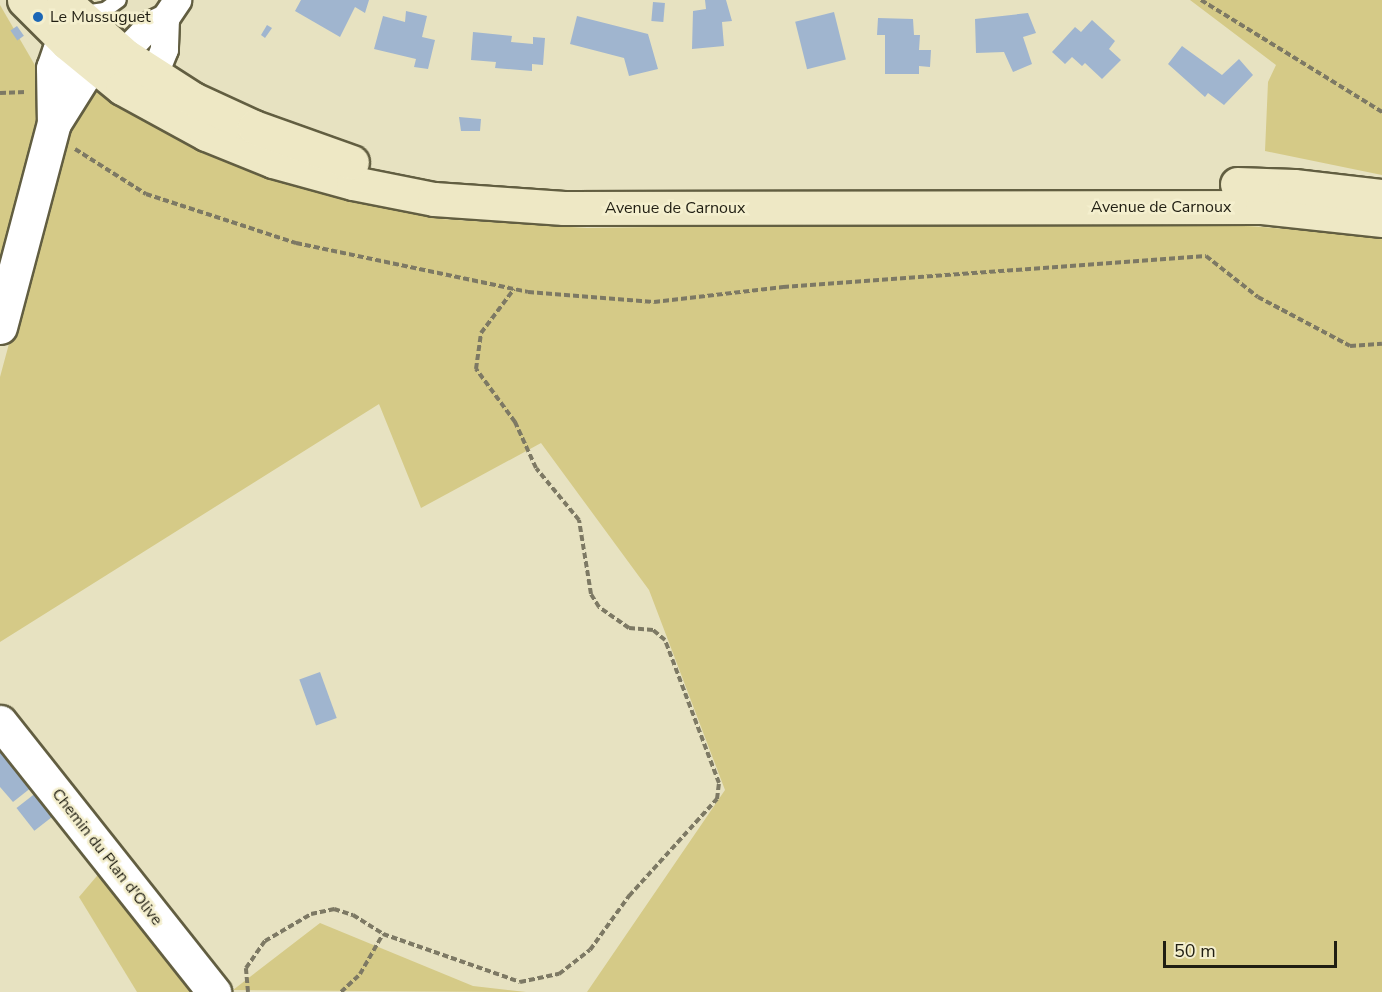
<!DOCTYPE html>
<style>
body{margin:0}
#map{position:relative;width:1382px;height:992px;overflow:hidden;background:#e7e2c1;font-family:"Nunito Sans",sans-serif}
div>[style]{position:absolute}
.green>*{inset:0;background:#d5ca87}
.building>*{inset:0;background:#a0b5cf;transform-origin:0 0}
.path>*{height:4px;margin-top:-2px;transform-origin:0;background:repeating-linear-gradient(90deg,#7d7964 0 6px,transparent 0 9px)}
.roads{filter:drop-shadow(2px 0 #625e41) drop-shadow(-2px 0 #625e41) drop-shadow(0 2px #625e41) drop-shadow(0 -2px #625e41)}
.service>*{height:14px;margin:-7px;padding:0 7px;transform-origin:7px;border-radius:7px;background:#fff}
.minor>*{height:27px;margin:-13.5px;padding:0 13.5px;transform-origin:13.5px;border-radius:13.5px;background:#fff}
.tertiary>*{height:33px;margin:-16.5px;padding:0 16.5px;transform-origin:16.5px;border-radius:16.5px;background:#fff}
.secondary>*{height:33px;margin:-16.5px;padding:0 16.5px;transform-origin:16.5px;border-radius:16.5px;background:#eee8c5}
.dots>*{width:16px;height:16px;translate:-50% -50%;box-sizing:border-box;border:3px solid #f4efce;border-radius:50%}
span{translate:-50% -50%;white-space:nowrap;text-align:center;line-height:1.15;-webkit-text-stroke:5px #f4efce;paint-order:stroke}
.poi-label{font-size:16px;color:#201e12}
.left{translate:0 -50%;text-align:left}
.street-label{font-size:16px;color:#201e12}
.scale{position:absolute;left:1163px;top:941px;width:174px;height:27px;box-sizing:border-box;border:3px solid #201e12;border-top:0;padding-left:8px;font-size:18px;line-height:21px;white-space:nowrap;color:#201e12;-webkit-text-stroke:4px #f4efce;paint-order:stroke}
</style>
<div id="map">
<div class="green">
<i style="clip-path:polygon(1190px 0,1382px 0,1382px 175px,1265px 151px,1268px 82px,1276px 65px)"></i>
<i style="clip-path:polygon(0 5px,36px 67px,43px 115px,0 279px)"></i>
<i style="clip-path:polygon(98px 90px,279px 181px,441px 219px,587px 228px,1167px 220px,1382px 236px,1382px 992px,587px 992px,725px 790px,649px 590px,541px 443px,421px 508px,379px 404px,0 642px,0 377px,68px 125px)"></i>
<i style="clip-path:polygon(102px 870px,198px 992px,137px 992px,79px 897px)"></i>
<i style="clip-path:polygon(320px 923px,473px 986px,526px 992px,233px 990px)"></i>
</div>
<div class="building">
<i style="clip-path:polygon(301px 0,369px 0,365px 13px,355px 7px,340px 37px,295px 11px)"></i>
<i style="clip-path:polygon(705px 0,726px 0,732px 21px,722px 22px,724px 46px,692px 49px,693px 11px,706px 9px)"></i>
<i style="left:653px;top:2px;width:12px;height:19px;rotate:5deg"></i>
<i style="clip-path:polygon(406px 11px,427px 16px,422px 37px,435px 40px,428px 69px,414px 67px,416px 59px,374px 49px,383px 16px,405px 22px)"></i>
<i style="left:834px;top:12px;width:49px;height:40px;rotate:76deg"></i>
<i style="clip-path:polygon(1028px 13px,1036px 33px,1023px 37px,1032px 64px,1013px 72px,1004px 52px,976px 53px,975px 19px)"></i>
<i style="clip-path:polygon(577px 16px,648px 34px,658px 69px,629px 76px,624px 58px,570px 44px)"></i>
<i style="clip-path:polygon(878px 18px,913px 19px,914px 35px,920px 35px,919px 50px,931px 50px,930px 67px,919px 66px,919px 74px,885px 74px,885px 35px,877px 35px)"></i>
<i style="clip-path:polygon(1092px 20px,1115px 41px,1109px 49px,1121px 60px,1102px 79px,1085px 63px,1082px 66px,1072px 57px,1065px 64px,1052px 52px,1075px 27px,1081px 32px)"></i>
<i style="clip-path:polygon(267px 25px,272px 28px,265px 38px,261px 35px)"></i>
<i style="left:17px;top:26px;width:12px;height:8px;rotate:55deg"></i>
<i style="clip-path:polygon(473px 32px,512px 36px,511px 42px,533px 44px,533px 37px,545px 38px,543px 65px,532px 64px,532px 71px,495px 68px,496px 62px,471px 60px)"></i>
<i style="clip-path:polygon(1182px 46px,1222px 75px,1239px 59px,1253px 75px,1224px 105px,1208px 93px,1205px 97px,1168px 64px)"></i>
<i style="clip-path:polygon(459px 117px,481px 119px,480px 131px,461px 131px)"></i>
<i style="left:320px;top:672px;width:49px;height:22px;rotate:70deg"></i>
<i style="clip-path:polygon(0 747px,32px 787px,13px 802px,0 787px)"></i>
<i style="left:37px;top:792px;width:29px;height:26px;rotate:52deg"></i>
</div>
<div class="path">
<i style="left:1201px;top:0;width:213px;rotate:31.7deg"></i>
<i style="left:0;top:93px;width:26px;rotate:-2deg"></i>
<i style="left:75px;top:149px;width:84px;rotate:32.4deg"></i>
<i style="left:146px;top:194px;width:158px;rotate:18.1deg"></i>
<i style="left:296px;top:243px;width:237px;rotate:11.9deg"></i>
<i style="left:528px;top:292px;width:126px;rotate:4.5deg"></i>
<i style="left:654px;top:302px;width:130px;rotate:-6.6deg"></i>
<i style="left:783px;top:287px;width:424px;rotate:-4.2deg"></i>
<i style="left:1206px;top:256px;width:66px;rotate:38.3deg"></i>
<i style="left:1258px;top:297px;width:104px;rotate:28deg"></i>
<i style="left:1350px;top:346px;width:32px;rotate:-4deg"></i>
<i style="left:248px;top:992px;width:24px;rotate:-95deg"></i>
<i style="left:246px;top:968px;width:33px;rotate:-55deg"></i>
<i style="left:265px;top:941px;width:53px;rotate:-30.4deg"></i>
<i style="left:311px;top:914px;width:24px;rotate:-12deg"></i>
<i style="left:334px;top:909px;width:20px;rotate:18deg"></i>
<i style="left:353px;top:915px;width:36px;rotate:32deg"></i>
<i style="left:383px;top:934px;width:145px;rotate:19.3deg"></i>
<i style="left:520px;top:982px;width:40px;rotate:-12deg"></i>
<i style="left:559px;top:974px;width:39px;rotate:-38deg"></i>
<i style="left:590px;top:950px;width:67px;rotate:-54.2deg"></i>
<i style="left:629px;top:896px;width:131px;rotate:-47.8deg"></i>
<i style="left:717px;top:799px;width:16px;rotate:-83deg"></i>
<i style="left:719px;top:783px;width:153px;rotate:-110.7deg"></i>
<i style="left:665px;top:640px;width:16px;rotate:-140deg"></i>
<i style="left:653px;top:630px;width:24px;rotate:-175deg"></i>
<i style="left:629px;top:628px;width:37px;rotate:-145deg"></i>
<i style="left:599px;top:607px;width:15px;rotate:-122deg"></i>
<i style="left:591px;top:594px;width:75px;rotate:-99.2deg"></i>
<i style="left:579px;top:520px;width:67px;rotate:-129.6deg"></i>
<i style="left:536px;top:468px;width:51px;rotate:-114.5deg"></i>
<i style="left:515px;top:422px;width:66px;rotate:-126.3deg"></i>
<i style="left:476px;top:369px;width:36px;rotate:-82deg"></i>
<i style="left:481px;top:333px;width:55px;rotate:-53.1deg"></i>
<i style="left:341px;top:992px;width:26px;rotate:-43deg"></i>
<i style="left:360px;top:974px;width:46px;rotate:-60.1deg"></i>
</div>
<div class="roads">
<div class="service">
<i style="left:83px;top:13px;width:22px;rotate:-8deg"></i>
<i style="left:105px;top:10px;width:17px;rotate:-36deg"></i>
</div>
<div class="minor">
<i style="left:165px;top:18px;width:31px;rotate:92deg"></i>
<i style="left:164px;top:49px;width:27px;rotate:112deg"></i>
<i style="left:154px;top:74px;width:35px;rotate:156deg"></i>
<i style="left:122px;top:88px;width:18px;rotate:-90deg"></i>
<i style="left:122px;top:70px;width:24px;rotate:-73deg"></i>
<i style="left:129px;top:47px;width:30px;rotate:-46deg"></i>
<i style="left:150px;top:25px;width:17px;rotate:-25deg"></i>
<i style="left:165px;top:18px;width:22px;rotate:-56deg"></i>
</div>
<div class="tertiary">
<i style="left:0;top:327px;width:211px;rotate:-75.2deg"></i>
<i style="left:54px;top:123px;width:70px;rotate:-57.9deg"></i>
<i style="left:91px;top:64px;width:32px;rotate:-77deg"></i>
<i style="left:98px;top:33px;width:25px;rotate:166deg"></i>
<i style="left:74px;top:39px;width:19px;rotate:141deg"></i>
<i style="left:59px;top:51px;width:18px;rotate:109deg"></i>
<i style="left:53px;top:68px;width:55px;rotate:89deg"></i>
<i style="left:0;top:722px;width:345px;rotate:51.6deg"></i>
</div>
<div class="secondary">
<i style="left:24px;top:0;width:61px;rotate:45deg"></i>
<i style="left:67px;top:43px;width:71px;rotate:39.3deg"></i>
<i style="left:122px;top:88px;width:96px;rotate:28.7deg"></i>
<i style="left:206px;top:134px;width:72px;rotate:21.9deg"></i>
<i style="left:273px;top:161px;width:83px;rotate:15.4deg"></i>
<i style="left:353px;top:183px;width:83px;rotate:11.2deg"></i>
<i style="left:434px;top:199px;width:130px;rotate:4deg"></i>
<i style="left:564px;top:208px;width:698px;rotate:-0.08deg"></i>
<i style="left:1262px;top:207px;width:121px;rotate:6.2deg"></i>
<i style="left:63px;top:0;width:84px;rotate:41.6deg"></i>
<i style="left:126px;top:56px;width:80px;rotate:32.7deg"></i>
<i style="left:193px;top:99px;width:67px;rotate:24.7deg"></i>
<i style="left:254px;top:127px;width:104px;rotate:19.7deg"></i>
<i style="left:1237px;top:184px;width:57px;rotate:2deg"></i>
<i style="left:1294px;top:186px;width:89px;rotate:6.5deg"></i>
</div>
</div>
<div class="dots">
<i style="left:38px;top:17px;background:#1c67b6"></i>
</div>
<div class="poi-label">
<span class="left" style="left:50px;top:17px">Le Mussuguet</span>
</div>
<div class="street-label">
<span style="left:1161px;top:207px">Avenue de Carnoux</span>
<span style="left:675px;top:208px">Avenue de Carnoux</span>
<span style="left:107px;top:857px;rotate:52deg">Chemin du Plan d'Olive</span>
</div>
<div class="scale">50 m</div>
</div>
